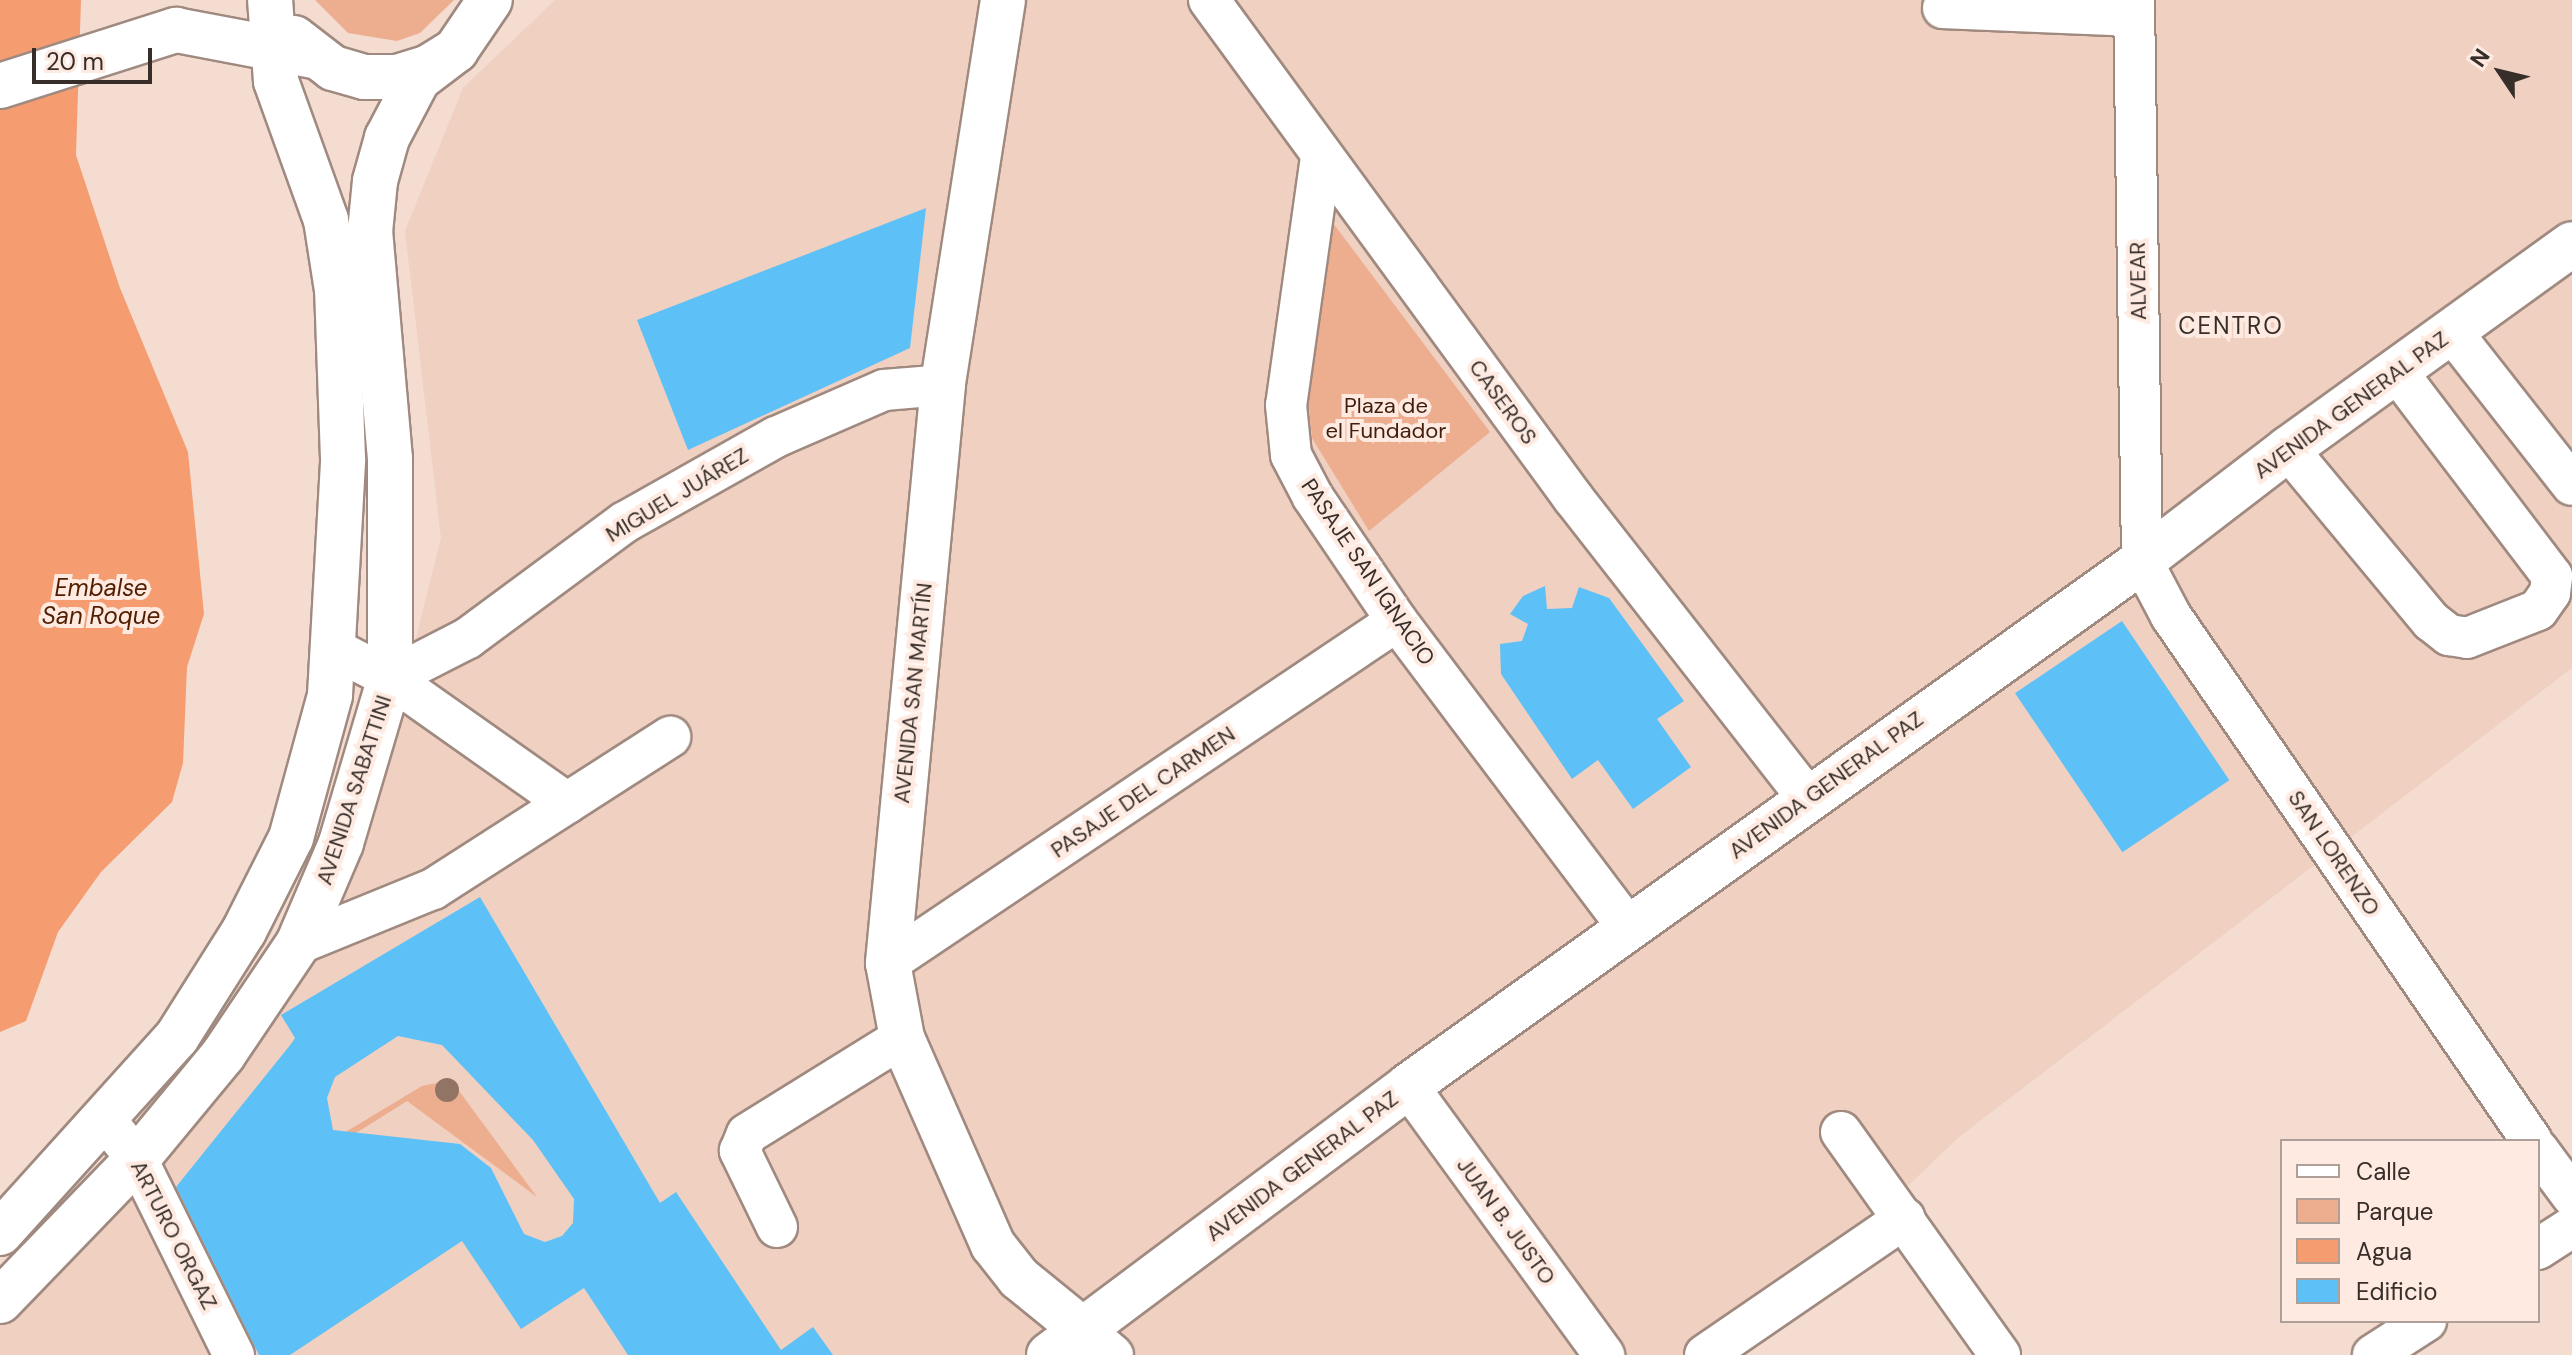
<!DOCTYPE html>
<meta charset="utf-8">
<style>
body{margin:0}
#map{position:relative;width:2572px;height:1355px;overflow:hidden;background:#f4dcd1;font-family:"DM Sans",sans-serif}
div>[style]{position:absolute}
.built>*{inset:0;background:#efd0c1}
.green>*{inset:0;background:#edad8f}
.water>*{inset:0;background:#f59c71}
.building>*{inset:0;background:#5dc1f7;transform-origin:0 0}
.roads{filter:drop-shadow(2px 0 #a08a80) drop-shadow(-2px 0 #a08a80) drop-shadow(0 2px #a08a80) drop-shadow(0 -2px #a08a80)}
.minor>*{height:40px;margin:-20px;padding:0 20px;transform-origin:20px;border-radius:20px;background:#fff}
.major>*{height:44px;margin:-22px;padding:0 22px;transform-origin:22px;border-radius:22px;background:#fff}
.trees>*{width:24px;height:24px;margin:-12px;border-radius:50%;background:#927465}
span{translate:-50% -50%;white-space:nowrap;text-align:center;line-height:1.15;-webkit-text-stroke:8px #feeae1;paint-order:stroke}
.street-label{font-size:22px;color:#372e2a}
.park-label{font-size:22px;color:#411e0c}
.neighbourhood-label{font-size:24px;color:#372e2a;letter-spacing:2px}
.water-label{font-size:24px;color:#531d00;font-style:italic}
.legend{position:absolute;left:2280px;top:1139px;width:260px;height:184px;box-sizing:border-box;background:#feeae1;border:2px solid #ae9f98;margin:0;padding:10px 14px;list-style:none;font-size:24px;color:#372e2a}
.legend li{display:flex;align-items:center;gap:16px;height:40px}
.legend b{width:40px;border:2px solid #ae9f98}
.north{position:absolute;left:2460px;top:32px;width:80px;height:80px;-webkit-text-stroke:6px #feeae1;paint-order:stroke;rotate:305deg;font-size:22px;font-weight:700;line-height:32px;text-align:center;color:#372e2a}
.north::after{content:'';display:block;margin:auto;width:28px;height:36px;background:#372e2a;clip-path:polygon(50% 0,100% 100%,50% 72%,0 100%)}
.scale{position:absolute;left:32px;top:48px;width:120px;height:36px;box-sizing:border-box;border:4px solid #372e2a;border-top:0;padding-left:10px;font-size:24px;line-height:28px;white-space:nowrap;color:#372e2a;-webkit-text-stroke:6px #feeae1;paint-order:stroke}
</style>
<div id="map">
<div class="built">
<i style="clip-path:polygon(555px 0,2572px 0,2572px 668px,1959px 1137px,1731px 1355px,0 1355px,0 1325px,32px 1303px,225px 1084px,378px 789px,441px 538px,405px 231px,463px 88px)"></i>
</div>
<div class="green">
<i style="clip-path:polygon(315px 0,454px 0,420px 33px,397px 41px,348px 33px)"></i>
<i style="clip-path:polygon(1333px 223px,1490px 432px,1369px 531px,1312px 438px,1307px 388px)"></i>
<i style="clip-path:polygon(451px 1080px,537px 1197px,407px 1101px,337px 1145px,334px 1139px,422px 1086px)"></i>
</div>
<div class="water">
<i style="clip-path:polygon(0 0,81px 0,76px 155px,120px 288px,188px 452px,204px 614px,187px 667px,183px 763px,172px 802px,101px 872px,58px 932px,26px 1021px,0 1032px)"></i>
</div>
<div class="building">
<i style="clip-path:polygon(926px 208px,910px 348px,688px 450px,637px 320px)"></i>
<i style="clip-path:polygon(1545px 586px,1547px 609px,1572px 608px,1579px 587px,1609px 598px,1684px 701px,1657px 719px,1691px 767px,1633px 809px,1598px 760px,1572px 779px,1501px 674px,1500px 644px,1522px 641px,1528px 624px,1510px 614px,1523px 596px)"></i>
<i style="left:2122px;top:621px;width:192px;height:129px;rotate:56deg"></i>
<i style="clip-path:polygon(evenodd,480px 897px,660px 1203px,676px 1192px,781px 1350px,813px 1327px,833px 1355px,628px 1355px,584px 1288px,521px 1329px,462px 1241px,290px 1355px,259px 1355px,176px 1187px,291px 1044px,295px 1038px,281px 1015px,480px 897px,398px 1036px,442px 1045px,533px 1140px,574px 1199px,573px 1223px,562px 1236px,545px 1242px,524px 1234px,491px 1168px,460px 1144px,333px 1130px,327px 1098px,335px 1077px,398px 1036px)"></i>
</div>
<div class="roads">
<div class="minor">
<i style="left:1209px;top:0;width:618px;rotate:53.82deg"></i>
<i style="left:1574px;top:499px;width:378px;rotate:52deg"></i>
<i style="left:2134px;top:0;width:561px;rotate:89.18deg"></i>
<i style="left:2142px;top:561px;width:62px;rotate:62.2deg"></i>
<i style="left:2171px;top:616px;width:637px;rotate:55.49deg"></i>
<i style="left:1943px;top:8px;width:191px;rotate:2.4deg"></i>
<i style="left:1321px;top:157px;width:250px;rotate:98deg"></i>
<i style="left:1286px;top:405px;width:50px;rotate:84.3deg"></i>
<i style="left:1291px;top:455px;width:47px;rotate:62.4deg"></i>
<i style="left:1313px;top:497px;width:150px;rotate:55.9deg"></i>
<i style="left:1397px;top:621px;width:384px;rotate:53deg"></i>
<i style="left:2452px;top:332px;width:194px;rotate:51.9deg"></i>
<i style="left:2288px;top:449px;width:224px;rotate:50.3deg"></i>
<i style="left:2431px;top:621px;width:23px;rotate:38deg"></i>
<i style="left:2449px;top:635px;width:18px;rotate:9deg"></i>
<i style="left:2467px;top:638px;width:76px;rotate:-21.5deg"></i>
<i style="left:2538px;top:610px;width:21px;rotate:-55deg"></i>
<i style="left:2550px;top:593px;width:17px;rotate:-83deg"></i>
<i style="left:2552px;top:576px;width:256px;rotate:-127.2deg"></i>
<i style="left:336px;top:650px;width:61px;rotate:27.4deg"></i>
<i style="left:390px;top:678px;width:217px;rotate:35.2deg"></i>
<i style="left:390px;top:678px;width:88px;rotate:-27.1deg"></i>
<i style="left:468px;top:638px;width:195px;rotate:-36.5deg"></i>
<i style="left:625px;top:522px;width:173px;rotate:-29.4deg"></i>
<i style="left:776px;top:437px;width:118px;rotate:-23.5deg"></i>
<i style="left:884px;top:390px;width:59px;rotate:-4.8deg"></i>
<i style="left:298px;top:944px;width:146px;rotate:-22.2deg"></i>
<i style="left:433px;top:889px;width:282px;rotate:-32.7deg"></i>
<i style="left:888px;top:963px;width:613px;rotate:-33.9deg"></i>
<i style="left:1408px;top:1086px;width:333px;rotate:53.9deg"></i>
<i style="left:106px;top:1121px;width:49px;rotate:50.8deg"></i>
<i style="left:137px;top:1159px;width:219px;rotate:63.7deg"></i>
<i style="left:1841px;top:1132px;width:274px;rotate:54.5deg"></i>
<i style="left:2538px;top:1150px;width:57px;rotate:53.5deg"></i>
<i style="left:777px;top:1227px;width:85px;rotate:-116deg"></i>
<i style="left:740px;top:1151px;width:18px;rotate:-68deg"></i>
<i style="left:747px;top:1134px;width:182px;rotate:-31.8deg"></i>
<i style="left:2538px;top:1249px;width:40px;rotate:-32.9deg"></i>
<i style="left:1083px;top:1330px;width:39px;rotate:40deg"></i>
<i style="left:1705px;top:1355px;width:242px;rotate:-34.4deg"></i>
<i style="left:2373px;top:1355px;width:63px;rotate:-32.7deg"></i>
</div>
<div class="major">
<i style="left:1003px;top:0;width:390px;rotate:98.9deg"></i>
<i style="left:943px;top:385px;width:581px;rotate:95.44deg"></i>
<i style="left:888px;top:963px;width:76px;rotate:79.4deg"></i>
<i style="left:902px;top:1038px;width:226px;rotate:66.3deg"></i>
<i style="left:993px;top:1245px;width:42px;rotate:51.8deg"></i>
<i style="left:1019px;top:1278px;width:82px;rotate:39.1deg"></i>
<i style="left:294px;top:38px;width:49px;rotate:37.6deg"></i>
<i style="left:333px;top:68px;width:32px;rotate:16deg"></i>
<i style="left:364px;top:77px;width:33px"></i>
<i style="left:397px;top:77px;width:34px;rotate:-17deg"></i>
<i style="left:429px;top:67px;width:32px;rotate:-32deg"></i>
<i style="left:456px;top:50px;width:60px;rotate:-55.8deg"></i>
<i style="left:0;top:86px;width:185px;rotate:-17.7deg"></i>
<i style="left:176px;top:30px;width:139px;rotate:10.7deg"></i>
<i style="left:0;top:1233px;width:264px;rotate:-47.9deg"></i>
<i style="left:177px;top:1037px;width:125px;rotate:-57.7deg"></i>
<i style="left:244px;top:931px;width:104px;rotate:-63.2deg"></i>
<i style="left:291px;top:838px;width:148px;rotate:-74.7deg"></i>
<i style="left:330px;top:695px;width:236px;rotate:-86.8deg"></i>
<i style="left:343px;top:459px;width:169px;rotate:-92deg"></i>
<i style="left:337px;top:290px;width:71px;rotate:-98.9deg"></i>
<i style="left:326px;top:220px;width:148px;rotate:-109.8deg"></i>
<i style="left:276px;top:81px;width:81px;rotate:-94.2deg"></i>
<i style="left:0;top:1301px;width:197px;rotate:-46deg"></i>
<i style="left:137px;top:1159px;width:135px;rotate:-50.4deg"></i>
<i style="left:223px;top:1055px;width:134px;rotate:-56deg"></i>
<i style="left:298px;top:944px;width:110px;rotate:-66.9deg"></i>
<i style="left:341px;top:843px;width:172px;rotate:-73.5deg"></i>
<i style="left:390px;top:678px;width:219px;rotate:-90deg"></i>
<i style="left:390px;top:459px;width:228px;rotate:-95deg"></i>
<i style="left:370px;top:232px;width:51px;rotate:-84.4deg"></i>
<i style="left:375px;top:181px;width:45px;rotate:-74.4deg"></i>
<i style="left:387px;top:138px;width:67px;rotate:-62.3deg"></i>
<i style="left:418px;top:79px;width:48px;rotate:-37.3deg"></i>
<i style="left:1049px;top:1355px;width:449px;rotate:-36.8deg"></i>
<i style="left:1408px;top:1086px;width:902px;rotate:-35.57deg"></i>
<i style="left:2142px;top:561px;width:184px;rotate:-37.5deg"></i>
<i style="left:2288px;top:449px;width:350px;rotate:-35.8deg"></i>
</div>
</div>
<div class="trees">
<i style="left:447px;top:1090px"></i>
</div>
<div class="street-label">
<span style="left:2138px;top:281px;rotate:-91deg">ALVEAR</span>
<span style="left:1503px;top:402px;rotate:54deg">CASEROS</span>
<span style="left:2351px;top:405px;rotate:-36deg">AVENIDA GENERAL PAZ</span>
<span style="left:677px;top:495px;rotate:-31deg">MIGUEL JUÁREZ</span>
<span style="left:1368px;top:572px;rotate:56deg">PASAJE SAN IGNACIO</span>
<span style="left:913px;top:693px;rotate:-84deg">AVENIDA SAN MARTÍN</span>
<span style="left:1826px;top:785px;rotate:-36deg">AVENIDA GENERAL PAZ</span>
<span style="left:354px;top:790px;rotate:-72deg">AVENIDA SABATTINI</span>
<span style="left:1143px;top:792px;rotate:-34deg">PASAJE DEL CARMEN</span>
<span style="left:2334px;top:853px;rotate:56deg">SAN LORENZO</span>
<span style="left:1302px;top:1166px;rotate:-37deg">AVENIDA GENERAL PAZ</span>
<span style="left:1506px;top:1221px;rotate:54deg">JUAN B. JUSTO</span>
<span style="left:174px;top:1235px;rotate:63deg">ARTURO ORGAZ</span>
</div>
<div class="park-label">
<span style="left:1386px;top:418px">Plaza de<br>el Fundador</span>
</div>
<div class="neighbourhood-label">
<span style="left:2231px;top:326px">CENTRO</span>
</div>
<div class="water-label">
<span style="left:101px;top:602px">Embalse<br>San Roque</span>
</div>
<ul class="legend">
<li><b style="height:10px;background:#fff"></b>Calle</li>
<li><b style="height:22px;background:#edad8f"></b>Parque</li>
<li><b style="height:22px;background:#f59c71"></b>Agua</li>
<li><b style="height:22px;background:#5dc1f7"></b>Edificio</li>
</ul>
<div class="north">N</div>
<div class="scale">20 m</div>
</div>
